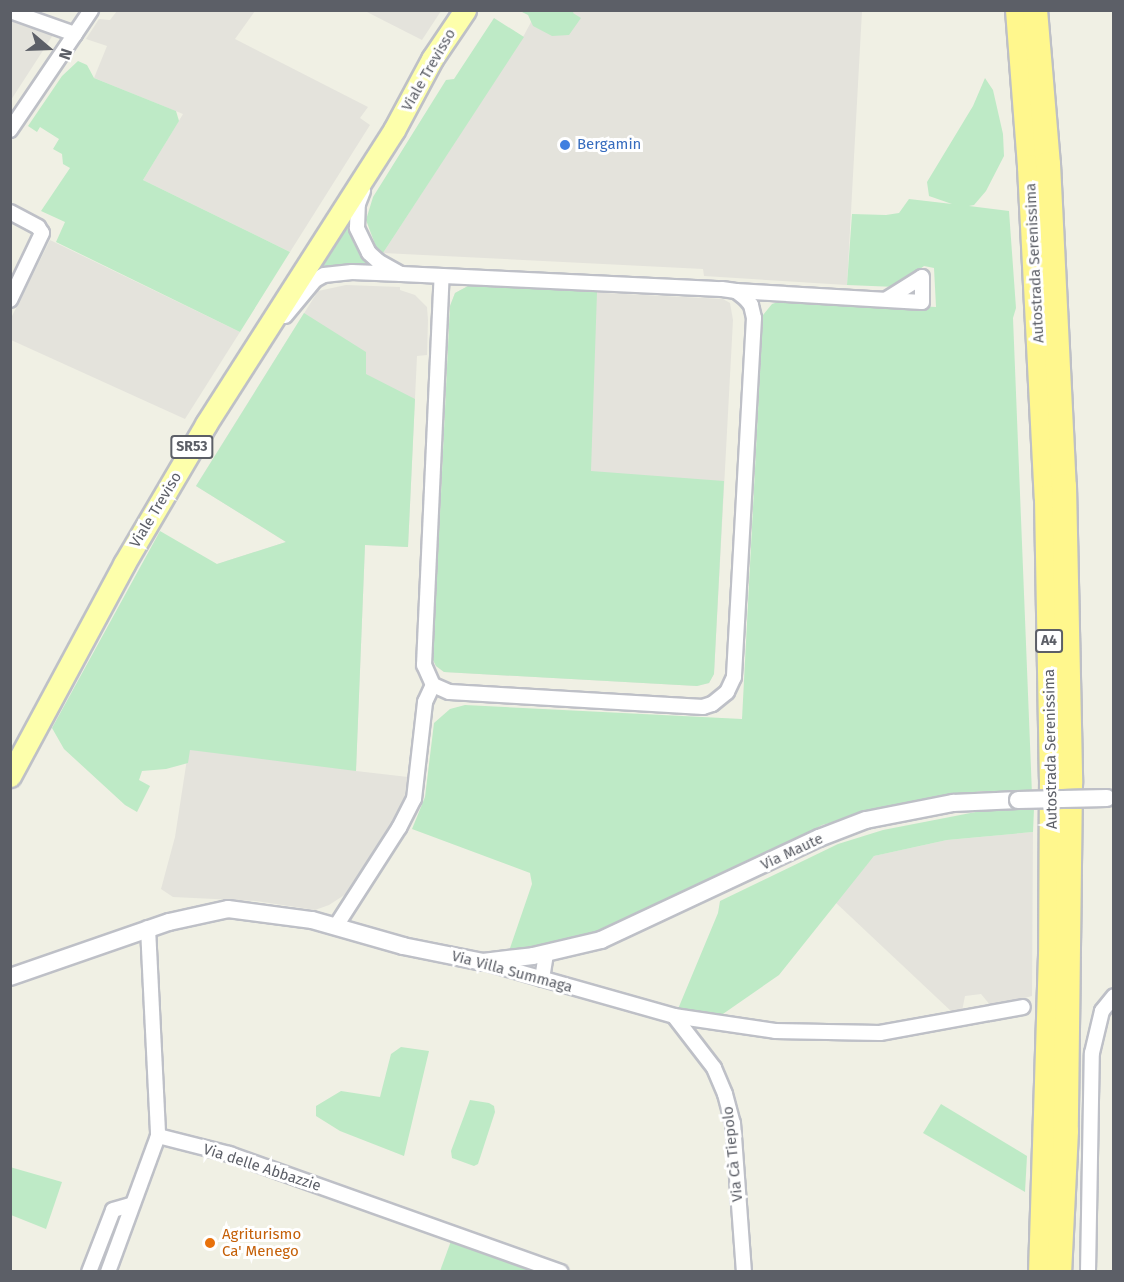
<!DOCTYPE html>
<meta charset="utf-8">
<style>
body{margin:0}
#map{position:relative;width:1124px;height:1282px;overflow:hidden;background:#f0f0e4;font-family:"Fira Sans",sans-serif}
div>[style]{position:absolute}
.industrial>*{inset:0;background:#e4e3dc}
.green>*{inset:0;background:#beeac6}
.roads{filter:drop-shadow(2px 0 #bec0c7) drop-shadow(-2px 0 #bec0c7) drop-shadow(0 2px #bec0c7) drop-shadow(0 -2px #bec0c7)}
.minor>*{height:14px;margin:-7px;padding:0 7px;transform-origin:7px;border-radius:7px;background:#fff}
.tertiary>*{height:16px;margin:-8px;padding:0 8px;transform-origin:8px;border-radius:8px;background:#fff}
.primary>*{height:21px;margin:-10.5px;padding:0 10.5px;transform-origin:10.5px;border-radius:10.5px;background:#fdffab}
.motorway>*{height:24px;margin:-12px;padding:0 12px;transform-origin:12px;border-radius:12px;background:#fff78d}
.bridges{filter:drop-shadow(2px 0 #bec0c7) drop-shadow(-2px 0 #bec0c7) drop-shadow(0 2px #bec0c7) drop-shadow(0 -2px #bec0c7)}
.tertiary-bridge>*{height:16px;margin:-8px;padding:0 8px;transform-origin:8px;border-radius:8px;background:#fff}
.dots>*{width:16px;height:16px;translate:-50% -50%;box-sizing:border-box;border:3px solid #fff;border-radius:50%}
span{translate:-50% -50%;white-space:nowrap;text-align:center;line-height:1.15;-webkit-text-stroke:6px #fff;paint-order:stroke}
.shield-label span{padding:2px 4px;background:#fff;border:2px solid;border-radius:4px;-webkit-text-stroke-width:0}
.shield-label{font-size:14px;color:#5c5f67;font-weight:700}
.street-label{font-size:15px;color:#5c5f67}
.shop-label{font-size:15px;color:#366cbe}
.left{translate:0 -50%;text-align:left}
.food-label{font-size:15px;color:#c56008}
.frame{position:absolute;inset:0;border:12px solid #5c5f67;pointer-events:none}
.north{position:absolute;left:18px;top:18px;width:60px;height:60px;-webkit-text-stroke:4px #fff;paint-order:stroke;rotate:109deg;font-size:16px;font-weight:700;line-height:24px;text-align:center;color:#5c5f67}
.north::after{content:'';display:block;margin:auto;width:21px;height:27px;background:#5c5f67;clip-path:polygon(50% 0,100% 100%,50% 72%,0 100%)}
</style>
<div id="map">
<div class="industrial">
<i style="clip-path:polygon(117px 11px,255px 11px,235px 39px,368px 107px,360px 118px,370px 125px,290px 252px,143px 180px,183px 114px,94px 78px,107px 46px,86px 39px,99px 19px,110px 20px)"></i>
<i style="clip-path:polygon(365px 11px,441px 11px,422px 40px)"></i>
<i style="clip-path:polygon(537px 11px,862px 11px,847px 285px,704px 276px,703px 269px,383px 253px,523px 37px)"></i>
<i style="clip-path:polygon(11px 20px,53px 35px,11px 100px,10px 20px)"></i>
<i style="clip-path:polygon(50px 240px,240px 332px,185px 419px,11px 340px,10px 320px)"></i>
<i style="clip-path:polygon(346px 285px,400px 287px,400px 290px,415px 295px,427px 307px,428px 320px,427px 355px,417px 356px,408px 547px,365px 545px,356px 771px,408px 777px,404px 799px,384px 841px,346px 894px,329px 905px,315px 910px,256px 901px,173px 897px,161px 889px,175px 837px,217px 564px,286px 542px,196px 486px,318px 291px)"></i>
<i style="clip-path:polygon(468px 286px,723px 299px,730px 303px,733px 320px,714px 674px,709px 683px,697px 686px,444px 672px,436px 666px,433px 660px,450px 306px,455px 293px)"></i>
<i style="clip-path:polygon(1033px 832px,1032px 996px,991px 1006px,981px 994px,965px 996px,962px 1011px,952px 1012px,835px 902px,874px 856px,947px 840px)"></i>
</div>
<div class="green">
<i style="clip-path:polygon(520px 11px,574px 11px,573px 13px,581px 18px,569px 35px,552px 36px,533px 26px,528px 15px)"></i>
<i style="clip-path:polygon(494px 18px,524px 37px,383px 253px,376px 247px,366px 220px,373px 197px,446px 80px,454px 79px)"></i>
<i style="clip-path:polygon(78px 61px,87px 65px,94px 78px,176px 111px,179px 121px,143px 180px,290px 252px,240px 332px,56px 242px,65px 222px,41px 211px,70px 168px,63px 164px,62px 154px,53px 149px,59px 139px,40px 127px,37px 132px,28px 126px,62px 76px)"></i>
<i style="clip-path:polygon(985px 78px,993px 90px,1003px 134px,1004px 156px,986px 191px,974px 205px,969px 206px,1009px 211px,1016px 308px,1013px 318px,1032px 794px,982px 791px,901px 804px,822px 825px,774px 852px,620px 925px,563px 944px,509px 951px,532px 884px,530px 873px,412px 829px,425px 797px,434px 723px,450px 709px,465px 705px,742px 719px,763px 315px,772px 304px,784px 300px,936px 307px,934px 268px,924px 266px,896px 287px,847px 285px,852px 214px,886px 215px,899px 213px,909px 199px,952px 204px,929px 196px,927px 182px,973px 106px)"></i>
<i style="clip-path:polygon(348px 219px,354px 244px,372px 267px,343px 264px,317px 269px)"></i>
<i style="clip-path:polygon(468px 286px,597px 292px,591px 471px,724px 481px,714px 674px,709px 683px,697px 686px,444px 672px,436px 666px,433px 660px,450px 306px,455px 293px)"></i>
<i style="clip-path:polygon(304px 313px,366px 352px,366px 374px,415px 399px,408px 547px,365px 545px,356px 771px,190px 750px,188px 763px,166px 769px,142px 771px,139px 780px,150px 786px,137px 812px,125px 805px,64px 749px,52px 728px,160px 531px,217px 564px,286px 542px,196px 486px)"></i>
<i style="clip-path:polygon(1034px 809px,1033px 832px,947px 840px,874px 856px,779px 975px,720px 1016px,678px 1009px,718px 913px,720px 901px,838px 844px,883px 830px,986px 810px)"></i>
<i style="clip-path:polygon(401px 1047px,429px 1051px,404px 1156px,340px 1131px,316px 1116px,316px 1106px,341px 1091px,380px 1097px,391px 1054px)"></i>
<i style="clip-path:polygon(470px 1100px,489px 1103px,494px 1106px,495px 1112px,478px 1164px,474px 1166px,452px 1158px,451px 1151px)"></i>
<i style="clip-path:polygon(941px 1104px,1027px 1156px,1025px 1192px,923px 1133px)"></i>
<i style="clip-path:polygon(10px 1167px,62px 1182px,46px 1229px,11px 1215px)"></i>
<i style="clip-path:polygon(451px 1241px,532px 1271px,440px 1271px)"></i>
</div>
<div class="roads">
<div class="minor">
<i style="left:10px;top:11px;width:69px;rotate:19.5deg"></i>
<i style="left:75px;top:34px;width:116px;rotate:124.1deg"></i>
<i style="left:75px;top:34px;width:29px;rotate:-56deg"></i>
<i style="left:10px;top:212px;width:32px;rotate:28deg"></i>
<i style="left:38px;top:227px;width:7px;rotate:56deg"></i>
<i style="left:42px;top:233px;width:74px;rotate:115.5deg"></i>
<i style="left:401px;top:274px;width:321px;rotate:2.7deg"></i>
<i style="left:722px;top:289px;width:14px;rotate:8deg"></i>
<i style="left:736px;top:291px;width:11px;rotate:38deg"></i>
<i style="left:745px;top:298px;width:9px;rotate:49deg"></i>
<i style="left:751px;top:305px;width:13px;rotate:77deg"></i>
<i style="left:754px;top:318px;width:360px;rotate:93.2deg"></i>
<i style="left:734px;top:677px;width:17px;rotate:115deg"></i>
<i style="left:727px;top:692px;width:19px;rotate:141deg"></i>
<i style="left:712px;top:704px;width:9px;rotate:162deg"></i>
<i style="left:703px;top:707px;width:254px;rotate:-176.6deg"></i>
<i style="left:449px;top:692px;width:17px;rotate:-156deg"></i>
<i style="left:736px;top:291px;width:186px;rotate:3.4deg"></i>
<i style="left:922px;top:302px;width:25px;rotate:-90deg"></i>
<i style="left:887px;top:299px;width:41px;rotate:-32.2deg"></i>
<i style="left:285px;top:316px;width:47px;rotate:-50.2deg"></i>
<i style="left:315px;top:280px;width:10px;rotate:-29deg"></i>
<i style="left:324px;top:275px;width:28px;rotate:-6deg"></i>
<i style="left:352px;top:272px;width:49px;rotate:2.3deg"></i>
<i style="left:401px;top:274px;width:26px;rotate:-151deg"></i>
<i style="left:378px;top:261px;width:12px;rotate:-138deg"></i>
<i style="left:369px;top:253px;width:28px;rotate:-116deg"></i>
<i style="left:357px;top:228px;width:24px;rotate:-88deg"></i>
<i style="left:358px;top:204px;width:14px;rotate:-69deg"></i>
<i style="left:336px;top:926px;width:117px;rotate:-57.3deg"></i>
<i style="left:399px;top:828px;width:33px;rotate:-63deg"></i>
<i style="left:414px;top:799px;width:98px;rotate:-83.5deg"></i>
<i style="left:425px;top:702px;width:19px;rotate:-65deg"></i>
<i style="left:433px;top:685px;width:22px;rotate:-114deg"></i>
<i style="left:424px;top:665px;width:389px;rotate:-87.4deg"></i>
<i style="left:148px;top:928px;width:208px;rotate:87.2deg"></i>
<i style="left:158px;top:1136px;width:73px;rotate:14.2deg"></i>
<i style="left:229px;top:1154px;width:352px;rotate:19.6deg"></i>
<i style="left:487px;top:963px;width:194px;rotate:15.8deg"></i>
<i style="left:674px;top:1016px;width:102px;rotate:8.4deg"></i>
<i style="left:775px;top:1031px;width:105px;rotate:1.1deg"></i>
<i style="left:880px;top:1033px;width:145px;rotate:-10.3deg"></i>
<i style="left:542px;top:979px;width:25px;rotate:-81deg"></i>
<i style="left:674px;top:1016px;width:66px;rotate:52.4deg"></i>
<i style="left:714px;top:1068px;width:28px;rotate:67deg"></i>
<i style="left:725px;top:1094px;width:30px;rotate:75deg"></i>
<i style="left:733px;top:1123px;width:149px;rotate:85.8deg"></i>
<i style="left:89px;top:1272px;width:66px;rotate:-68.8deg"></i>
<i style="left:113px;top:1210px;width:19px;rotate:-16deg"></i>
<i style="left:108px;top:1272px;width:145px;rotate:-69.8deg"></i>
<i style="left:1088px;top:1272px;width:219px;rotate:-89deg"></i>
<i style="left:1092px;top:1053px;width:43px;rotate:-76.6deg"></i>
<i style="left:1102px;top:1011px;width:19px;rotate:-51deg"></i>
</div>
<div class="tertiary">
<i style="left:10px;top:977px;width:168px;rotate:-19.1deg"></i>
<i style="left:169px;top:922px;width:60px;rotate:-12.4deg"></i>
<i style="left:228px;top:909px;width:85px;rotate:7.5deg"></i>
<i style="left:312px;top:920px;width:95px;rotate:15.9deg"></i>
<i style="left:403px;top:946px;width:82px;rotate:11.3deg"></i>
<i style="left:483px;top:962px;width:50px;rotate:-6.8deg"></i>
<i style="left:533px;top:956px;width:70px;rotate:-13.2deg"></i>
<i style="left:601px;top:940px;width:241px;rotate:-25.1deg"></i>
<i style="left:819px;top:838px;width:50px;rotate:-21deg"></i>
<i style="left:866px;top:820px;width:89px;rotate:-11.1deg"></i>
<i style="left:953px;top:803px;width:65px;rotate:-2.6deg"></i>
</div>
<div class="primary">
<i style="left:10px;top:776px;width:241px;rotate:-61.7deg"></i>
<i style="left:124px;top:564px;width:162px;rotate:-59.6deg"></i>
<i style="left:206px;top:424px;width:349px;rotate:-57.4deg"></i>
<i style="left:394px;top:130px;width:81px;rotate:-61.8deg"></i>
<i style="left:432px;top:59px;width:59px;rotate:-56deg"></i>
</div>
<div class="motorway">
<i style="left:1018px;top:10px;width:157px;rotate:85.6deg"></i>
<i style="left:1030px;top:167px;width:331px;rotate:87.1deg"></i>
<i style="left:1047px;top:498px;width:281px;rotate:89deg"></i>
<i style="left:1052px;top:779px;width:176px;rotate:90.3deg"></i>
<i style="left:1051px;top:955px;width:317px;rotate:91.8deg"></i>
<i style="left:1035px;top:10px;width:155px;rotate:85.2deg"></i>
<i style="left:1048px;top:164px;width:322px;rotate:87.2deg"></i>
<i style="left:1064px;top:486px;width:297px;rotate:88.8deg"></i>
<i style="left:1070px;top:783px;width:348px;rotate:90.7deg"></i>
<i style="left:1066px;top:1131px;width:141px;rotate:92.8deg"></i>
</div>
</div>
<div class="bridges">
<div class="tertiary-bridge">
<i style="left:1018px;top:800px;width:89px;rotate:-1.3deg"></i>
</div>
</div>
<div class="dots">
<i style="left:565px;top:145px;background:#3f7fe0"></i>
<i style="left:210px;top:1243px;background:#e8710a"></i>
</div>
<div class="shield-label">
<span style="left:192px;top:447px">SR53</span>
<span style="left:1049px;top:641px">A4</span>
</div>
<div class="street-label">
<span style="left:429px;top:70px;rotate:-60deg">Viale Trevisso</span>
<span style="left:1035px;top:263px;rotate:-93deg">Autostrada Serenissima</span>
<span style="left:156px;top:510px;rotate:-59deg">Viale Treviso</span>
<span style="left:1051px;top:749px;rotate:-91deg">Autostrada Serenissima</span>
<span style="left:792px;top:852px;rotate:-25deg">Via Maute</span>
<span style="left:512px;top:972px;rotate:15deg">Via Villa Summaga</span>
<span style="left:733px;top:1154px;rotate:-96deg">Via Cà Tiepolo</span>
<span style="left:262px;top:1168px;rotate:18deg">Via delle Abbazzie</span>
</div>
<div class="shop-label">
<span class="left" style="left:577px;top:145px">Bergamin</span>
</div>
<div class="food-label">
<span class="left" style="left:222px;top:1243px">Agriturismo<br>Ca' Menego</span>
</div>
<div class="frame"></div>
<div class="north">N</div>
</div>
